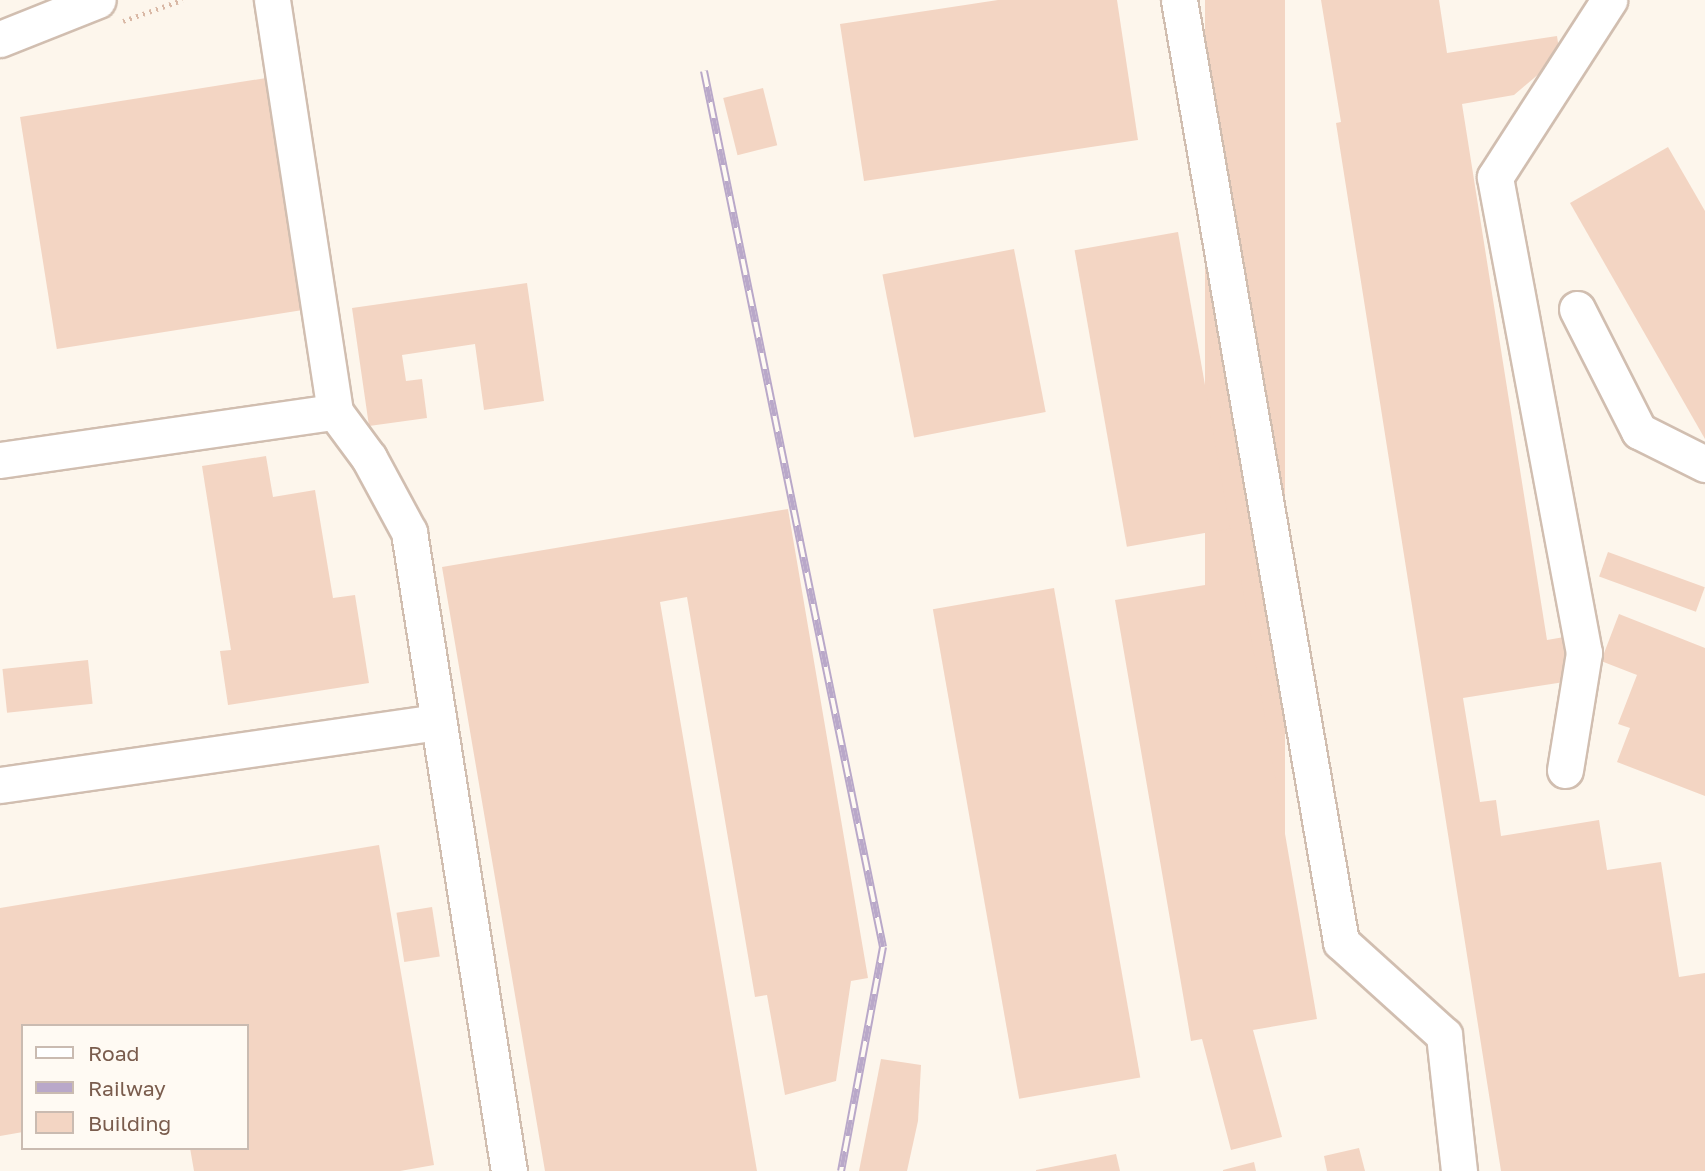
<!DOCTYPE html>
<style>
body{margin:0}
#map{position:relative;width:1705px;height:1171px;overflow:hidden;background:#fdf6ec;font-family:"Golos Text",sans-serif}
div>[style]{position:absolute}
.building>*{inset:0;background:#f3d5c3;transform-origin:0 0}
.path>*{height:4.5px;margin-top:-2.25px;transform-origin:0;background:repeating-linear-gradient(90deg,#d9b8a5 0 2px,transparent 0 7px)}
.roads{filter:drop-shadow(2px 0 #d1beb0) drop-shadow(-2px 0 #d1beb0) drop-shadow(0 2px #d1beb0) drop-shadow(0 -2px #d1beb0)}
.minor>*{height:35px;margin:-17.5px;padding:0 17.5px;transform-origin:17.5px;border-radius:17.5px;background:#fff}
.rail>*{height:8px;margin-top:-4px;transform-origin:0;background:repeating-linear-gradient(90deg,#fffaf3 0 16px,#b9a8c9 0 32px);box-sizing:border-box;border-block:2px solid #b9a8c9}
span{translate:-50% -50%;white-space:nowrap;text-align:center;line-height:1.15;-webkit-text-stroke:7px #fffaf3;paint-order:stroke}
.legend{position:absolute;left:21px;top:1024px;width:228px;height:126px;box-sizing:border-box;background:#fffaf3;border:2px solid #cabbb1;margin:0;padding:9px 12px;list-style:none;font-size:21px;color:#7a5c4d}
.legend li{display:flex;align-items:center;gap:14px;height:35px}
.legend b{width:35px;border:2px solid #cabbb1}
</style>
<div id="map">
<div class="building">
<i style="clip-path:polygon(998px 0,1117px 0,1138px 140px,864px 181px,840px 24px)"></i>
<i style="left:1205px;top:0;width:80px;height:887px"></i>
<i style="clip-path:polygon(1321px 0,1439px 0,1447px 53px,1557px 36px,1560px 56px,1514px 95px,1462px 104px,1547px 640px,1570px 636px,1577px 680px,1463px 698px,1480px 802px,1496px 800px,1501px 836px,1599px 820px,1607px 870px,1661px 862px,1679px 977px,1705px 973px,1705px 1171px,1501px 1171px,1336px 123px,1341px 122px)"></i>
<i style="left:266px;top:78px;width:235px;height:249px;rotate:81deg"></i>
<i style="left:763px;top:88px;width:59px;height:41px;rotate:76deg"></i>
<i style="clip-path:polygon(1668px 147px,1705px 211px,1705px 439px,1570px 203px)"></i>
<i style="left:1178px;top:232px;width:301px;height:105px;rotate:80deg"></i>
<i style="left:1014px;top:249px;width:166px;height:134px;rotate:79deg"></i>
<i style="clip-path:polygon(527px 283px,544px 401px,484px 410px,475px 344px,402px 355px,406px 381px,422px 379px,427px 418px,369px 426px,352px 308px)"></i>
<i style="clip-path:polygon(266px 456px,273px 497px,315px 490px,333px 598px,355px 595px,369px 683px,228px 705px,220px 651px,231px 650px,202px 466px)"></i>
<i style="clip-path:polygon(788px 509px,868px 978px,851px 981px,836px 1081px,785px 1095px,767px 995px,755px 997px,687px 597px,660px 602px,757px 1171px,545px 1171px,442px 567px)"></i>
<i style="left:1608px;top:552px;width:103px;height:26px;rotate:20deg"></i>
<i style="clip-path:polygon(1241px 579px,1317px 1019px,1253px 1030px,1282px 1137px,1231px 1150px,1202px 1039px,1191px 1041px,1115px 600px)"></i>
<i style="left:1054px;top:588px;width:497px;height:123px;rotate:80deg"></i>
<i style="clip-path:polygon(1619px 614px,1705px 648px,1705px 796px,1617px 762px,1630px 728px,1618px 724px,1637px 675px,1601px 661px)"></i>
<i style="left:88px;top:660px;width:44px;height:86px;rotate:84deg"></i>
<i style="clip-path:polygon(379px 845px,434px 1165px,400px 1171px,194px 1171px,190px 1148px,247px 1148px,247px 1026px,23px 1026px,23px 1132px,0 1136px,0 908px)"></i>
<i style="left:432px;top:907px;width:50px;height:36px;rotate:81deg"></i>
<i style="clip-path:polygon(881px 1059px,921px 1065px,918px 1121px,907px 1171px,859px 1171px)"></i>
<i style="clip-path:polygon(1359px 1148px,1365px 1171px,1327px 1171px,1324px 1156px)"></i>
<i style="clip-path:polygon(1116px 1154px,1120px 1171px,1036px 1171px,1036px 1170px)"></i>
<i style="clip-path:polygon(1254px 1162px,1256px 1171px,1223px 1171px,1223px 1170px)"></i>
</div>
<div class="path">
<i style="left:123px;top:21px;width:63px;rotate:-19.6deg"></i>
</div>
<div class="roads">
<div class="minor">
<i style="left:272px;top:0;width:417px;rotate:81.3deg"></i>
<i style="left:1179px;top:0;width:956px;rotate:80.24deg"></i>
<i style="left:1341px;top:942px;width:139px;rotate:42.1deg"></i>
<i style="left:1444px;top:1035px;width:137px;rotate:83.7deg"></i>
<i style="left:0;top:39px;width:105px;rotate:-21.7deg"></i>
<i style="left:1577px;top:309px;width:137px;rotate:63.1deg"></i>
<i style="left:1639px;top:431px;width:74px;rotate:26.6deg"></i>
<i style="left:0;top:460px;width:338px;rotate:-8.2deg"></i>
<i style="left:335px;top:412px;width:57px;rotate:53.5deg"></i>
<i style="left:369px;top:458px;width:84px;rotate:61.6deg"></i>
<i style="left:409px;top:532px;width:647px;rotate:81.11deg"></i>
<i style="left:1565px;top:770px;width:119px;rotate:-80.8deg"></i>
<i style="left:1584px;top:653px;width:484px;rotate:-100.6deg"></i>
<i style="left:1495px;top:177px;width:211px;rotate:-57.2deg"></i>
<i style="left:0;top:785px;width:443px;rotate:-8.2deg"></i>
</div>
</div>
<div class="rail">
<i style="left:704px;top:71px;width:894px;rotate:78.45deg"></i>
<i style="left:883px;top:947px;width:228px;rotate:100.6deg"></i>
</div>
<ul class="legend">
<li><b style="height:9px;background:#fff"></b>Road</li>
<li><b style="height:9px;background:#b9a8c9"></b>Railway</li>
<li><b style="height:19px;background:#f3d5c3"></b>Building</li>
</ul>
</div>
